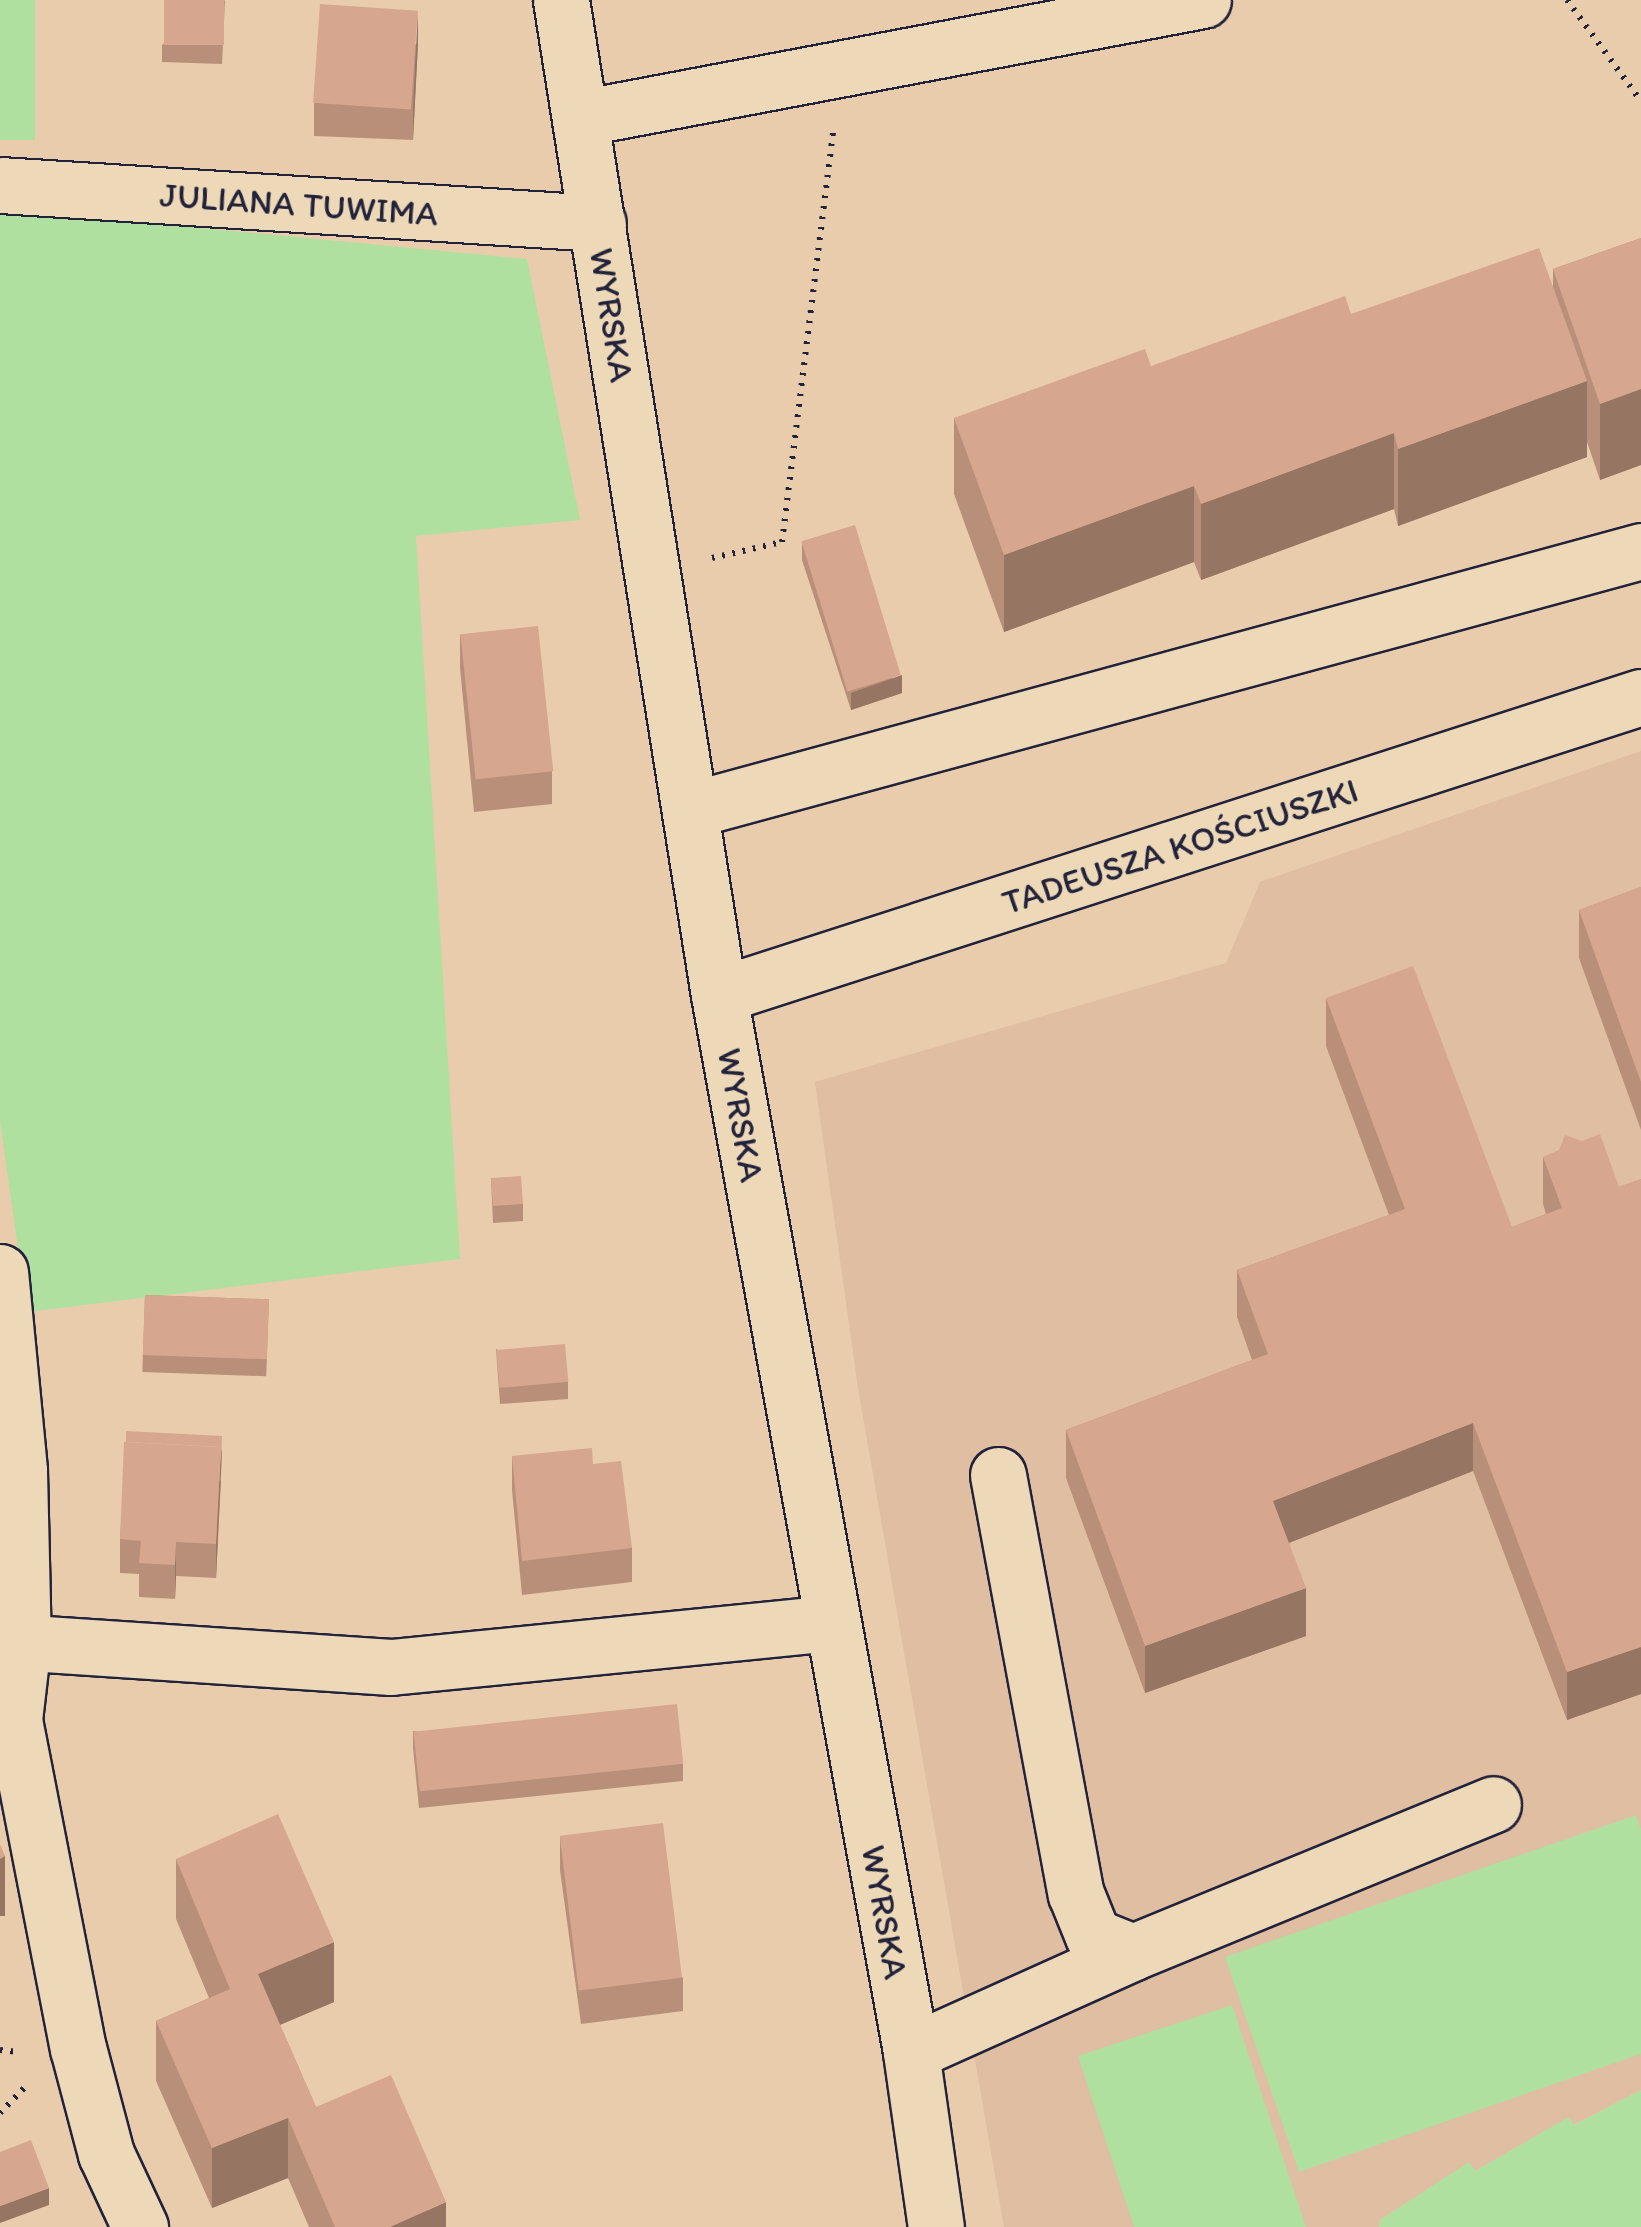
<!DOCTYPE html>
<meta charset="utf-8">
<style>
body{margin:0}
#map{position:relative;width:1641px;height:2227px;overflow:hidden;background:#e9ccac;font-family:Itim,sans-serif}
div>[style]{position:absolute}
.built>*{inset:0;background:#dfbea1}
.green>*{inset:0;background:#afe0a0;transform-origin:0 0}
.path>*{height:6px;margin-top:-3px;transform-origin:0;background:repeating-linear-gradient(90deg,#22223b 0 2.5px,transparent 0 10.5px)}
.roads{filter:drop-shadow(2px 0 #22223b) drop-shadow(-2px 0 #22223b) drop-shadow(0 2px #22223b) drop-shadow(0 -2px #22223b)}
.minor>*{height:55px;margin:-27.5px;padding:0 27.5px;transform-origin:27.5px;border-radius:27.5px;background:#edd8b7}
.wall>*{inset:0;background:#b8907a;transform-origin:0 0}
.shaded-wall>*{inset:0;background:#967563;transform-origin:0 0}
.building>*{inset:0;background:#d6a78e;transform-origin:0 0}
span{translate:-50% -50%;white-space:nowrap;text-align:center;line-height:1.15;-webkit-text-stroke:8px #edd8b7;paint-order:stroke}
.street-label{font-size:35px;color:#22223b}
</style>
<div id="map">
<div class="built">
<i style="clip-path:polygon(1641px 751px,1641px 2090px,1573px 2125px,1568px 2118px,1475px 2171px,1468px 2163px,1380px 2220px,1379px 2227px,1004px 2227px,858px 1388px,815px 1082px,1226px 963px,1260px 882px)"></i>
</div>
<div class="green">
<i style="left:0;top:0;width:35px;height:140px"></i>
<i style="clip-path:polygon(0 209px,527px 259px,580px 520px,416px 536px,460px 1259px,27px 1312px,0 1121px)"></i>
<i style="clip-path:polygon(1636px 1815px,1641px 1830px,1641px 2054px,1299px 2172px,1225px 1957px)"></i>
<i style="clip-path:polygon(1232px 2005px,1306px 2227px,1134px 2227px,1078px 2056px)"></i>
<i style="clip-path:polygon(1641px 2090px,1641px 2227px,1379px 2227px,1380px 2220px,1469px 2162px,1475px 2171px,1569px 2117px,1574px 2125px)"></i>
</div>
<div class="path">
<i style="left:1567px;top:0;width:125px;rotate:53.8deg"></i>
<i style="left:712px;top:558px;width:72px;rotate:-12.9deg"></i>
<i style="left:782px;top:542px;width:415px;rotate:-82.9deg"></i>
<i style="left:0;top:2050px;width:19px;rotate:6deg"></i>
<i style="left:0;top:2113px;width:37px;rotate:-46deg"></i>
</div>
<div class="roads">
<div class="minor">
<i style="left:561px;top:0;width:1007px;rotate:80.98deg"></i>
<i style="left:719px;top:995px;width:1074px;rotate:79.7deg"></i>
<i style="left:911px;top:2052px;width:177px;rotate:81.9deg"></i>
<i style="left:580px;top:118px;width:634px;rotate:-10.73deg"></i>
<i style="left:0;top:185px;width:599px;rotate:3.64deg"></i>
<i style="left:690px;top:810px;width:986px;rotate:-15.23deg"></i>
<i style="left:719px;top:995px;width:969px;rotate:-17.91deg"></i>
<i style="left:0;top:1272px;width:200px;rotate:84.5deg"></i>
<i style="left:19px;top:1471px;width:171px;rotate:88.7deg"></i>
<i style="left:23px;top:1642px;width:79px;rotate:96.6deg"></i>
<i style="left:14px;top:1720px;width:334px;rotate:79deg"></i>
<i style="left:78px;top:2048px;width:110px;rotate:75.2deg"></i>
<i style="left:106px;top:2154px;width:81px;rotate:65deg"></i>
<i style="left:998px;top:1475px;width:426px;rotate:79.5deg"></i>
<i style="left:1076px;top:1894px;width:45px;rotate:68deg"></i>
<i style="left:1093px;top:1936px;width:43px;rotate:21.8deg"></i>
<i style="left:0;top:1641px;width:392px;rotate:3.8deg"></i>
<i style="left:391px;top:1667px;width:444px;rotate:-5.7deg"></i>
<i style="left:911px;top:2052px;width:243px;rotate:-24.2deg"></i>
<i style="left:1133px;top:1952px;width:389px;rotate:-22.3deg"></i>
</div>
</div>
<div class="wall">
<i style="clip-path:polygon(225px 0,222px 64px,162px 62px,162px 45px)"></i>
<i style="clip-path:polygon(418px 43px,413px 140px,314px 136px,314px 103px)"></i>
<i style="clip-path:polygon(1641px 238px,1641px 465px,1600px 480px,1587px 442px,1587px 457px,1398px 526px,1394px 509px,1201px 580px,1194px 562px,1004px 632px,954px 494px,954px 418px,1351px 314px,1553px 286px,1553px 269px)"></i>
<i style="clip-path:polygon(802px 543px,902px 693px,851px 710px,802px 560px)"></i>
<i style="clip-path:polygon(460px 634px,552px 771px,552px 804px,474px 812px,460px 668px)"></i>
<i style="clip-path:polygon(1641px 887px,1641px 1130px,1579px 958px,1579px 910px)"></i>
<i style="clip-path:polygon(1326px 998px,1512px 1227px,1546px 1214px,1543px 1204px,1543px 1157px,1619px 1187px,1641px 1179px,1641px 1694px,1567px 1720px,1473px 1471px,1289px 1543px,1306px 1636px,1145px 1693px,1066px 1478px,1066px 1430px,1252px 1360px,1237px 1317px,1237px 1270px,1389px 1215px,1326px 1046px)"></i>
<i style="clip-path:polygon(491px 1178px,523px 1204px,523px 1221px,493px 1223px)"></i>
<i style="left:145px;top:1295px;width:124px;height:77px;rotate:2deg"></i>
<i style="clip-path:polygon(496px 1349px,568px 1382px,568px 1399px,500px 1404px)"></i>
<i style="clip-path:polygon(126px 1442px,221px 1481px,216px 1578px,176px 1576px,175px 1599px,139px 1597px,139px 1574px,120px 1573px,120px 1539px)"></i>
<i style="clip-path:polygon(512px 1456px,593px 1464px,632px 1548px,632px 1582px,522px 1595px,512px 1490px)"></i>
<i style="clip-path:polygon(413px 1731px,683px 1764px,683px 1781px,419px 1808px,413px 1748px)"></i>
<i style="clip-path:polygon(560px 1836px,683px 1978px,683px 2011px,581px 2024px,560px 1870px)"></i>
<i style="clip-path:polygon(176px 1859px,334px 2002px,280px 2025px,316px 2107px,446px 2227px,309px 2227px,288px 2178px,212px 2208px,156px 2081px,156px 2021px,209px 1998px,176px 1919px)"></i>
</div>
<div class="shaded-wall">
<i style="clip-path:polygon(418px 10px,418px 43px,413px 140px,413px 107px)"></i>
<i style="clip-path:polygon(1587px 381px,1587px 457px,1398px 526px,1398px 449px)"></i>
<i style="clip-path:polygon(1641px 389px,1641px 465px,1600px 480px,1600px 404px)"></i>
<i style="clip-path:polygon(1394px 433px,1394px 509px,1201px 580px,1201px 504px)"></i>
<i style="clip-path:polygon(1194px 486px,1194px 562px,1004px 632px,1004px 555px)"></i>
<i style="clip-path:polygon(902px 675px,902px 693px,851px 710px,851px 693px)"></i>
<i style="clip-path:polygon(1473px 1423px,1473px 1471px,1273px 1549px,1273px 1501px)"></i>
<i style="clip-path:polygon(221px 1447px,222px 1453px,216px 1578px,216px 1544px)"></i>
<i style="clip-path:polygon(176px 1542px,176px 1576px,175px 1599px,175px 1565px)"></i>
<i style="clip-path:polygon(1306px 1588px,1306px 1636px,1145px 1693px,1145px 1646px)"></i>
<i style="clip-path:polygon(1641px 1647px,1641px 1694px,1567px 1720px,1567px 1672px)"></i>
<i style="left:5px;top:1856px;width:60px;height:6px;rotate:90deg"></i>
<i style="clip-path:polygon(334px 1942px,334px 2002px,258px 2034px,258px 1974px)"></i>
<i style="clip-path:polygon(288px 2118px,288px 2178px,212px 2208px,212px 2148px)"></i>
<i style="clip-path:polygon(49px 2188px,49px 2205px,0 2223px,0 2206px)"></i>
<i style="clip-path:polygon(446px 2202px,446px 2227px,390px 2227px)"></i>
</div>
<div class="building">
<i style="left:164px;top:0;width:60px;height:45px"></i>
<i style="left:320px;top:4px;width:98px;height:99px;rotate:4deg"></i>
<i style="clip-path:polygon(1641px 238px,1641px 389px,1600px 404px,1553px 269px)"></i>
<i style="clip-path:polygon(1539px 248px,1587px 381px,1398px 449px,1394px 433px,1201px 504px,1194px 486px,1004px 555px,954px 418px,1145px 349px,1151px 366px,1345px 296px,1351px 314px)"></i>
<i style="left:855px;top:525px;width:157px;height:56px;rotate:73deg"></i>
<i style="left:538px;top:626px;width:146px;height:78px;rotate:84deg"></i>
<i style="clip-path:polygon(1641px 887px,1641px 1082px,1579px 910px)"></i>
<i style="clip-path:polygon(1413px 966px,1512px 1227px,1562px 1208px,1543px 1157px,1559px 1150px,1565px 1135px,1582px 1141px,1600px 1134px,1619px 1187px,1641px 1179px,1641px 1647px,1567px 1672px,1473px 1423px,1273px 1501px,1306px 1588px,1145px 1646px,1066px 1430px,1268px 1354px,1237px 1270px,1405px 1209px,1326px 998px)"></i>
<i style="left:521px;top:1176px;width:28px;height:30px;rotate:86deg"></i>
<i style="left:145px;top:1295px;width:124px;height:60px;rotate:2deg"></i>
<i style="left:565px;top:1344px;width:38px;height:69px;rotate:85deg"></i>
<i style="clip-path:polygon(126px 1431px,222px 1436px,221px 1463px,221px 1447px,126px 1442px)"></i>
<i style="clip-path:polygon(124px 1442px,221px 1447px,216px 1544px,176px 1542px,175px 1565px,139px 1563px,141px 1541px,120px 1539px)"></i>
<i style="clip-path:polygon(592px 1448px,593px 1464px,621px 1461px,632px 1548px,522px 1561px,512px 1456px)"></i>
<i style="left:677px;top:1704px;width:60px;height:265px;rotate:84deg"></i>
<i style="clip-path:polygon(278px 1814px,334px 1942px,258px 1974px,316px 2107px,391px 2075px,446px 2202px,390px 2227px,335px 2227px,288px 2118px,212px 2148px,156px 2021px,230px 1989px,176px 1859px)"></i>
<i style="left:663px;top:1823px;width:156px;height:104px;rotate:83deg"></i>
<i style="clip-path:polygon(0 1844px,5px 1856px,0 1859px)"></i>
<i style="clip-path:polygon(31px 2140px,49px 2188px,0 2206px,0 2152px)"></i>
</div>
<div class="street-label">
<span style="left:299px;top:204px;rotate:4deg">JULIANA TUWIMA</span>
<span style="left:612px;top:315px;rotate:81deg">WYRSKA</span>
<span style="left:1180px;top:846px;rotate:-18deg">TADEUSZA KOŚCIUSZKI</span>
<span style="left:741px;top:1115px;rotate:80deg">WYRSKA</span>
<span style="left:885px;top:1912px;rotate:80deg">WYRSKA</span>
</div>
</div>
